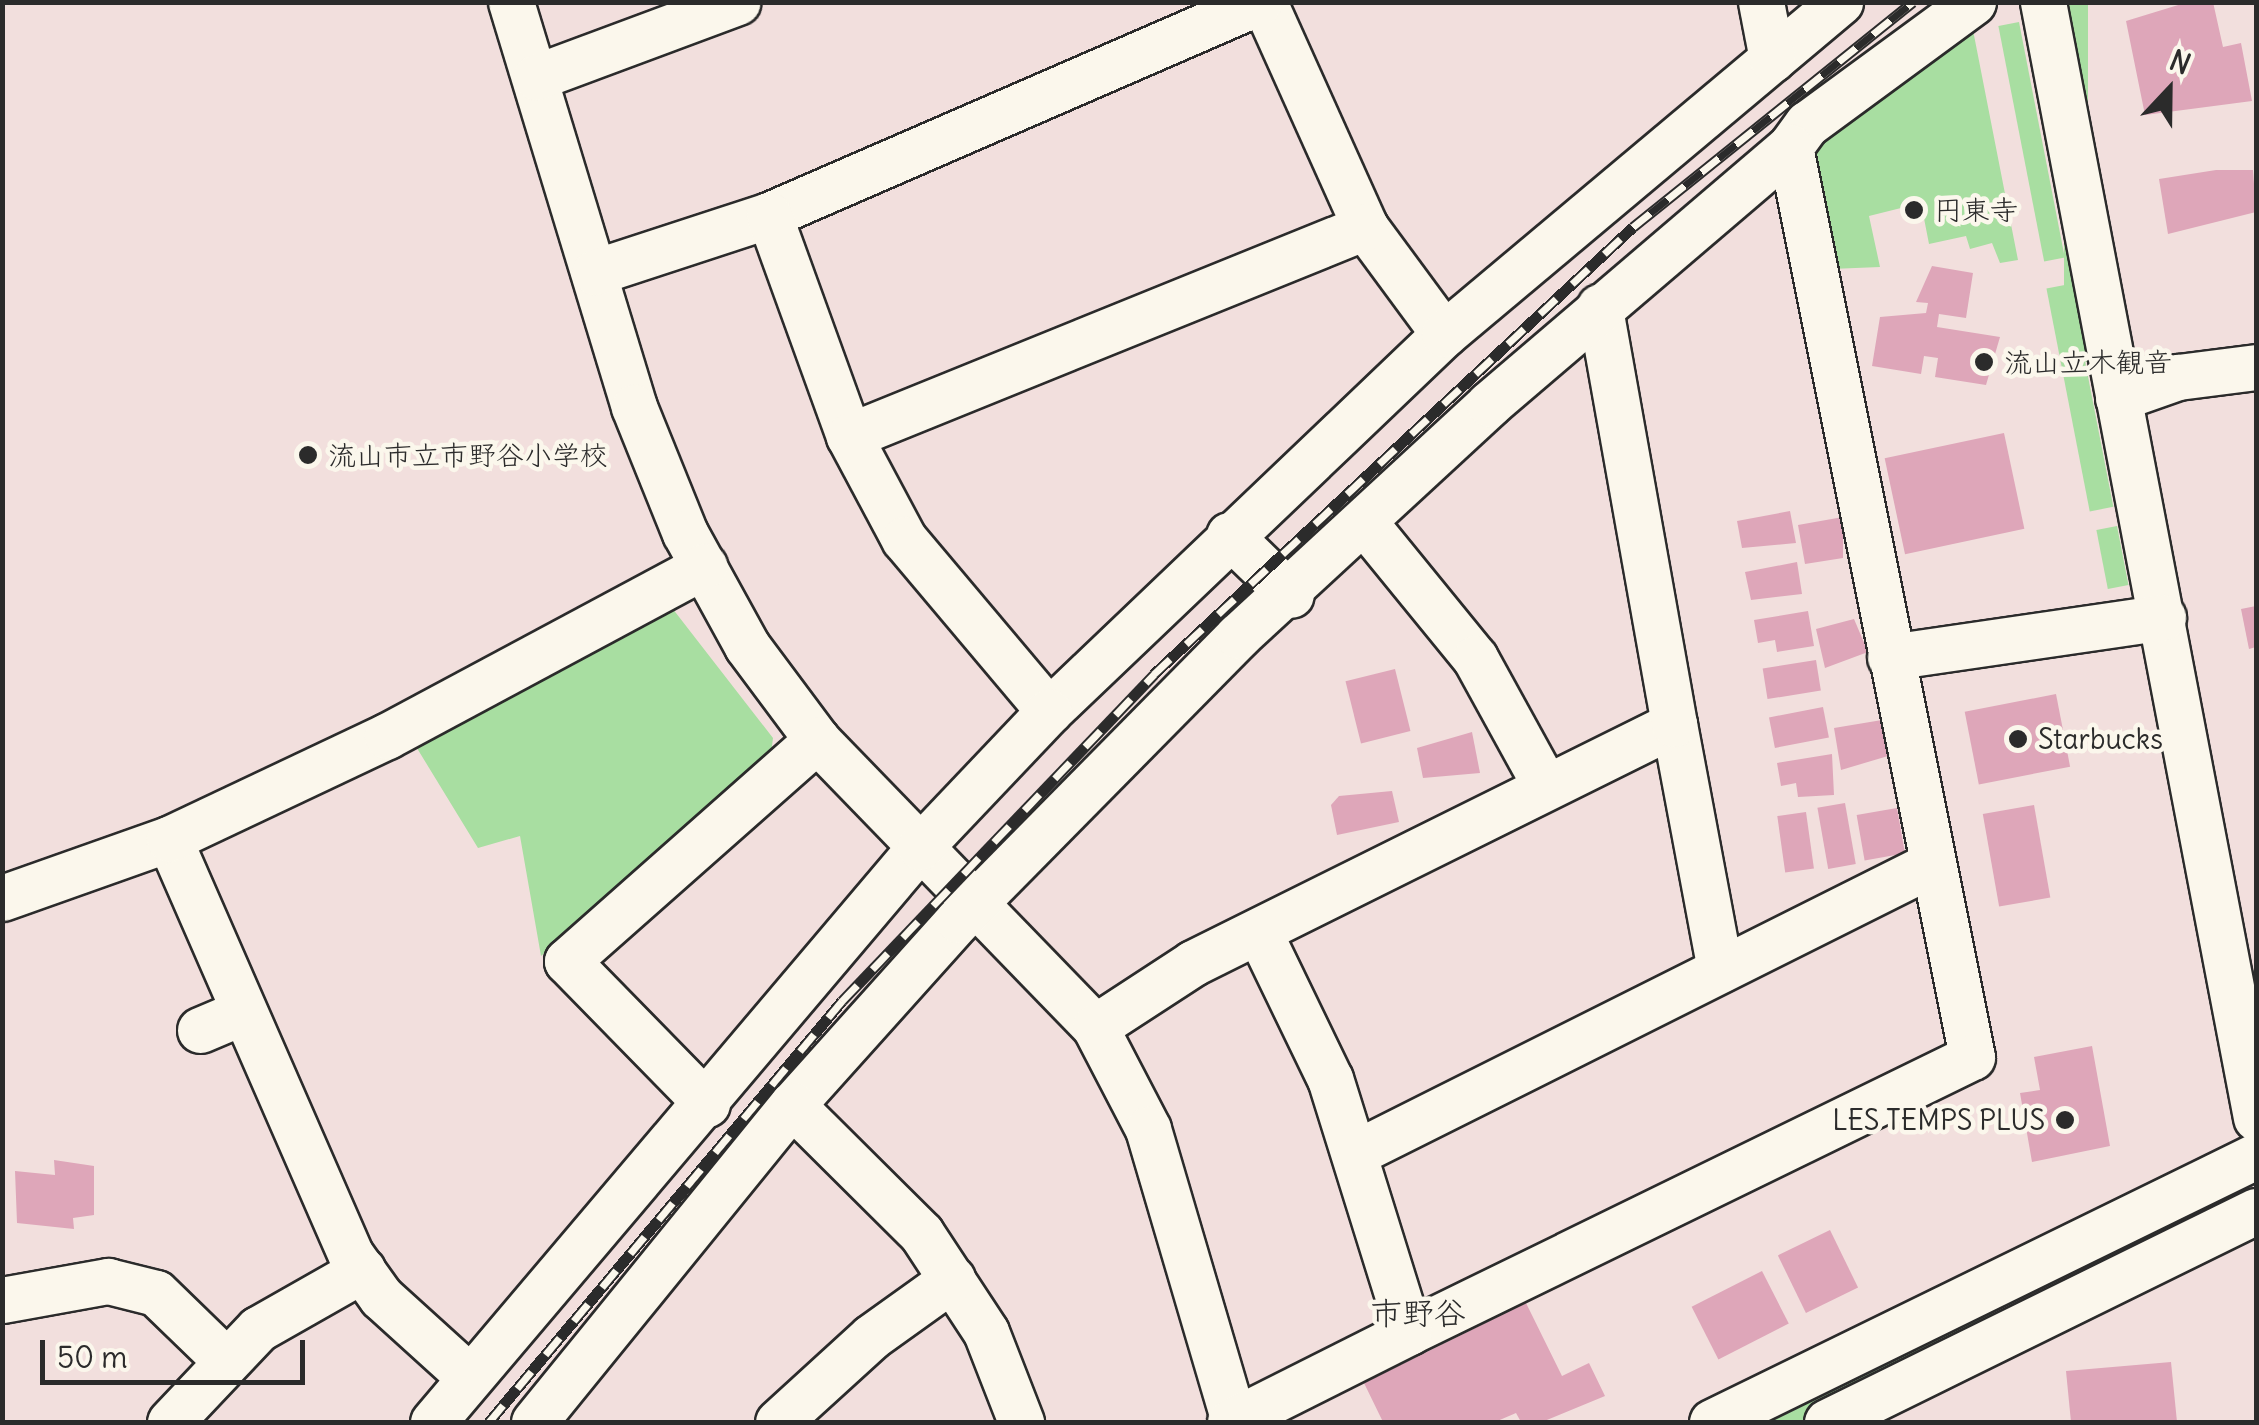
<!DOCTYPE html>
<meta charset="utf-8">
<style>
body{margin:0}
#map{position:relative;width:2259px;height:1425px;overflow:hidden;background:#f2dfdd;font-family:Delius,"Klee One",sans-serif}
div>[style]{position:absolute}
.green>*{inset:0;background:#a8dea1;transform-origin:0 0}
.building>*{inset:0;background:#dea6b9;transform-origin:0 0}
.roads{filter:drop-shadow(2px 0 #2b2b2b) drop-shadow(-2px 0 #2b2b2b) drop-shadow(0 2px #2b2b2b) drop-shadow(0 -2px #2b2b2b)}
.minor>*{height:45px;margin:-22.5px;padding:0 22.5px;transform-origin:22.5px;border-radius:22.5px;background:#fbf7ec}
.rail>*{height:11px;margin-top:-5.5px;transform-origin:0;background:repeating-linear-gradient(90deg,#fbf7ec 0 22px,#2b2b2b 0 44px);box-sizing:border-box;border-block:2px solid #2b2b2b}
.dots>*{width:28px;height:28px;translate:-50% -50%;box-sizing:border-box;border:5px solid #fbf7ec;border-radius:50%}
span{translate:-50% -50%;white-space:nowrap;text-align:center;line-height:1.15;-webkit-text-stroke:9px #fbf7ec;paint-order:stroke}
.poi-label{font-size:28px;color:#2b2b2b}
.left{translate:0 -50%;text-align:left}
.right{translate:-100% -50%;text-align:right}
.quarter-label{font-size:32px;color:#2b2b2b}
.frame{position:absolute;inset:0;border:5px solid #2b2b2b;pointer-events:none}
.north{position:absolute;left:2119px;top:40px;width:100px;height:100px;-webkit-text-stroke:8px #fbf7ec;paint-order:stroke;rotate:22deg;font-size:28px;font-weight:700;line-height:40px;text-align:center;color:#2b2b2b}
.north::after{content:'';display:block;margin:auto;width:35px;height:45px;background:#2b2b2b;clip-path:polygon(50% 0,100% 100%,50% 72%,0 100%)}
.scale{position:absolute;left:40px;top:1340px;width:265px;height:45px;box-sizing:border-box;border:5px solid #2b2b2b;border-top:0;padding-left:12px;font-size:30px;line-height:35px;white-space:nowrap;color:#2b2b2b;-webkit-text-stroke:8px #fbf7ec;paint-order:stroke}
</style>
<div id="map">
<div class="green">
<i style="left:2064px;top:3px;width:24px;height:359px"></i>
<i style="left:2019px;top:22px;width:240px;height:21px;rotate:79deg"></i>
<i style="clip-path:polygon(1972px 25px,2018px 260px,2000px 263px,1992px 243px,1970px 249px,1966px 236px,1929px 244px,1921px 203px,1869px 216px,1880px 267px,1831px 269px,1808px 160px,1817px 142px)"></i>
<i style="left:2070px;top:284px;width:227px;height:24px;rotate:79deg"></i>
<i style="left:2117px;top:526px;width:60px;height:21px;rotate:79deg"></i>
<i style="clip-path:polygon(669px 604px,773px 738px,771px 754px,541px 956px,520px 836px,478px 848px,412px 740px)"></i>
<i style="clip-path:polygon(2055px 1290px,1800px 1422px,1754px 1422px,1938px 1334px)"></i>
</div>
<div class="building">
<i style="clip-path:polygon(2188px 2px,2213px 2px,2223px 47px,2241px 43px,2252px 101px,2145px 115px,2126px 21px)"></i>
<i style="clip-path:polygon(2216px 170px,2253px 170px,2256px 212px,2168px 234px,2159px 179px)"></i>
<i style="clip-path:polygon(1932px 266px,1973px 273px,1966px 318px,1939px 314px,1937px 327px,2000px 337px,1986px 385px,1935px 377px,1938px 358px,1924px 356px,1921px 374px,1872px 366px,1880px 317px,1926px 313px,1928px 303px,1916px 302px)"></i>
<i style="left:2004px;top:433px;width:98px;height:122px;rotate:78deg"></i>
<i style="clip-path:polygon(1790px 511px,1796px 543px,1742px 548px,1737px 521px)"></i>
<i style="clip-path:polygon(1843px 517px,1843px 558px,1805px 564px,1798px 525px)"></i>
<i style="clip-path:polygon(1797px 562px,1802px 594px,1751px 600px,1745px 572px)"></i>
<i style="clip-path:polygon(2256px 606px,2256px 647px,2249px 649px,2241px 609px)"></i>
<i style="clip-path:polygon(1808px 611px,1814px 646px,1777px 652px,1775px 640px,1758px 643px,1754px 620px)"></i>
<i style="clip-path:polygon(1854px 619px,1868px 652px,1825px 668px,1816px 629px)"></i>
<i style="left:1816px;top:660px;width:31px;height:54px;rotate:81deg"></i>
<i style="left:1395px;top:669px;width:64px;height:51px;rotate:76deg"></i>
<i style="left:2056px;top:694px;width:74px;height:93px;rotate:79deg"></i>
<i style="left:1823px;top:707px;width:31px;height:55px;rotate:79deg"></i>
<i style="clip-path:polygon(1882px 720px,1888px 756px,1841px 770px,1834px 728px)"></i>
<i style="clip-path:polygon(1472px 732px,1480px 773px,1423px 778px,1417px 748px)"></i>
<i style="clip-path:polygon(1832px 754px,1834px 795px,1798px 797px,1796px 783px,1781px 786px,1777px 763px)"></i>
<i style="clip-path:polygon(1392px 791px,1399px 822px,1337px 835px,1331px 805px,1339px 796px)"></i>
<i style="left:1845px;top:803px;width:62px;height:28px;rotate:80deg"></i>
<i style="left:2034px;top:805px;width:94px;height:52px;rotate:80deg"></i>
<i style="left:1897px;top:808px;width:46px;height:41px;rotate:80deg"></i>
<i style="left:1806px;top:812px;width:57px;height:29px;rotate:82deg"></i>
<i style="clip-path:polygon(2092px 1046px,2110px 1146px,2032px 1162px,2020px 1093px,2040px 1090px,2034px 1057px)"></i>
<i style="clip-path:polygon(54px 1160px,94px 1166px,94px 1215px,73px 1218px,74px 1229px,17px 1223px,15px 1171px,55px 1175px)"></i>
<i style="left:1830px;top:1230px;width:64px;height:58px;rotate:64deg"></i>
<i style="left:1762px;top:1271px;width:59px;height:79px;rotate:63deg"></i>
<i style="clip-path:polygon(1526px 1303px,1562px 1376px,1589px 1363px,1605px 1396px,1542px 1422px,1521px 1422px,1516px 1413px,1495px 1422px,1383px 1422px,1364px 1383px)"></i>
<i style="clip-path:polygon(2171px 1362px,2177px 1422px,2071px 1422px,2066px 1371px)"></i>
</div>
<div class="roads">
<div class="minor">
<i style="left:511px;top:2px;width:423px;rotate:73.1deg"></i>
<i style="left:634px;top:407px;width:136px;rotate:68deg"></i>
<i style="left:685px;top:533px;width:129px;rotate:61.2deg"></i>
<i style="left:747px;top:646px;width:117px;rotate:53.3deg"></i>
<i style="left:817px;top:740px;width:400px;rotate:45.9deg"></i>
<i style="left:1095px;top:1027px;width:115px;rotate:62.5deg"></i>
<i style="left:1148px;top:1129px;width:305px;rotate:73.6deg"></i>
<i style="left:1264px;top:2px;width:247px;rotate:65.8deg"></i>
<i style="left:1365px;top:227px;width:133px;rotate:53.6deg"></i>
<i style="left:2043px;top:2px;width:1136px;rotate:79.19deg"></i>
<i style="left:1772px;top:59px;width:89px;rotate:-40deg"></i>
<i style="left:536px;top:77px;width:215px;rotate:-20.4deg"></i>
<i style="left:1790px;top:147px;width:29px;rotate:-54deg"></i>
<i style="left:1807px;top:124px;width:206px;rotate:-36.3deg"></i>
<i style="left:769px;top:215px;width:534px;rotate:-23.49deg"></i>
<i style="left:595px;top:272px;width:183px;rotate:-18.1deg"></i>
<i style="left:769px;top:215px;width:235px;rotate:70.1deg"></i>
<i style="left:849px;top:436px;width:117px;rotate:61.9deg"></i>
<i style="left:904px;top:539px;width:225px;rotate:49.9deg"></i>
<i style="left:1049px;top:711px;width:546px;rotate:-43.66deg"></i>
<i style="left:1444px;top:334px;width:428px;rotate:-40deg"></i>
<i style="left:1772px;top:59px;width:58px;rotate:-100.9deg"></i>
<i style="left:2118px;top:398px;width:64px;rotate:-19.3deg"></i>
<i style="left:2178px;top:377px;width:79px;rotate:-7.3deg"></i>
<i style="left:849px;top:436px;width:557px;rotate:-22.05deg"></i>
<i style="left:1364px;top:522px;width:176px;rotate:50.8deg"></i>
<i style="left:1475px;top:658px;width:147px;rotate:61.2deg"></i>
<i style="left:1229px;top:535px;width:86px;rotate:44.1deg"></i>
<i style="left:1890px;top:657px;width:276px;rotate:-8.3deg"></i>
<i style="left:1674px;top:724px;width:250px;rotate:79.4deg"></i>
<i style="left:169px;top:839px;width:454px;rotate:66.4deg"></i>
<i style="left:351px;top:1255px;width:52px;rotate:54.5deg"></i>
<i style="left:381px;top:1297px;width:118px;rotate:42.2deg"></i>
<i style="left:2px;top:898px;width:177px;rotate:-19.5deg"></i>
<i style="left:169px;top:839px;width:241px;rotate:-25.3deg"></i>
<i style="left:387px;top:736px;width:360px;rotate:-28.2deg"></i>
<i style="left:1095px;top:1027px;width:117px;rotate:-33.1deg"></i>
<i style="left:1193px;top:963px;width:537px;rotate:-26.42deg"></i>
<i style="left:1674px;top:724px;width:424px;rotate:-100.1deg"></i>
<i style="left:200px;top:1030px;width:43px;rotate:-23deg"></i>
<i style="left:707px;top:1104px;width:200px;rotate:-134.4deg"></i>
<i style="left:567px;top:961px;width:334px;rotate:-41.5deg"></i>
<i style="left:792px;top:1105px;width:249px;rotate:-48.1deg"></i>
<i style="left:958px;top:920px;width:399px;rotate:-45.4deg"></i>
<i style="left:1238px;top:636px;width:342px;rotate:-42.7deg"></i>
<i style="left:1489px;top:404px;width:396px;rotate:-40.5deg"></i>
<i style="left:1790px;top:147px;width:928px;rotate:78.69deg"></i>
<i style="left:1972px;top:1057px;width:627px;rotate:153.97deg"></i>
<i style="left:1409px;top:1332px;width:265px;rotate:-107.3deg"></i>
<i style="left:1330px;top:1079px;width:163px;rotate:-115.8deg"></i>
<i style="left:1355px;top:1153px;width:645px;rotate:-26.6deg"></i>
<i style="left:2px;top:1300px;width:108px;rotate:-10.2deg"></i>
<i style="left:108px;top:1281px;width:49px;rotate:14deg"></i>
<i style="left:156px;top:1293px;width:95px;rotate:44.1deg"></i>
<i style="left:170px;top:1422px;width:128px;rotate:-46.6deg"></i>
<i style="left:258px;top:1329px;width:120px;rotate:-29.6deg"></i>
<i style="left:433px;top:1422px;width:754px;rotate:-49.74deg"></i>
<i style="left:920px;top:847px;width:187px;rotate:-46.5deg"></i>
<i style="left:534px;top:1422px;width:409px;rotate:-50.9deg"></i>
<i style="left:792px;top:1105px;width:182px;rotate:44.8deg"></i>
<i style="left:921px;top:1233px;width:118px;rotate:56.7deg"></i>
<i style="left:986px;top:1332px;width:97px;rotate:68.7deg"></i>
<i style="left:778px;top:1422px;width:126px;rotate:-42.4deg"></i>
<i style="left:871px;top:1337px;width:100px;rotate:-35.6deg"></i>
<i style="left:1230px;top:1422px;width:200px;rotate:-26.7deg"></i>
<i style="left:1712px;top:1422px;width:606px;rotate:-26.06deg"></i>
<i style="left:1827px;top:1422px;width:478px;rotate:-26.2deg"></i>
</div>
</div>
<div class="rail">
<i style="left:489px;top:1422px;width:549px;rotate:-50.02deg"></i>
<i style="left:842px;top:1001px;width:452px;rotate:-46.3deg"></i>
<i style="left:1154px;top:674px;width:655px;rotate:-43.02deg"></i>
<i style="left:1633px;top:227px;width:359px;rotate:-38.8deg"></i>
</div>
<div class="dots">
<i style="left:1914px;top:210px;background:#2b2b2b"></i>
<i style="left:1984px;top:362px;background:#2b2b2b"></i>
<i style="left:308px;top:455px;background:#2b2b2b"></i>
<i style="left:2018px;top:739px;background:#2b2b2b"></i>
<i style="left:2065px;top:1120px;background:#2b2b2b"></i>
</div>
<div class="poi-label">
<span class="left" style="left:1934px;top:210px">円東寺</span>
<span class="left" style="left:2004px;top:362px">流山立木観音</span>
<span class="left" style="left:328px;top:455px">流山市立市野谷小学校</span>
<span class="left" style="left:2038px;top:739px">Starbucks</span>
<span class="right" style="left:2045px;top:1120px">LES TEMPS PLUS</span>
</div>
<div class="quarter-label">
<span style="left:1418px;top:1313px">市野谷</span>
</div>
<div class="frame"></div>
<div class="north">N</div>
<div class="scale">50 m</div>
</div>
